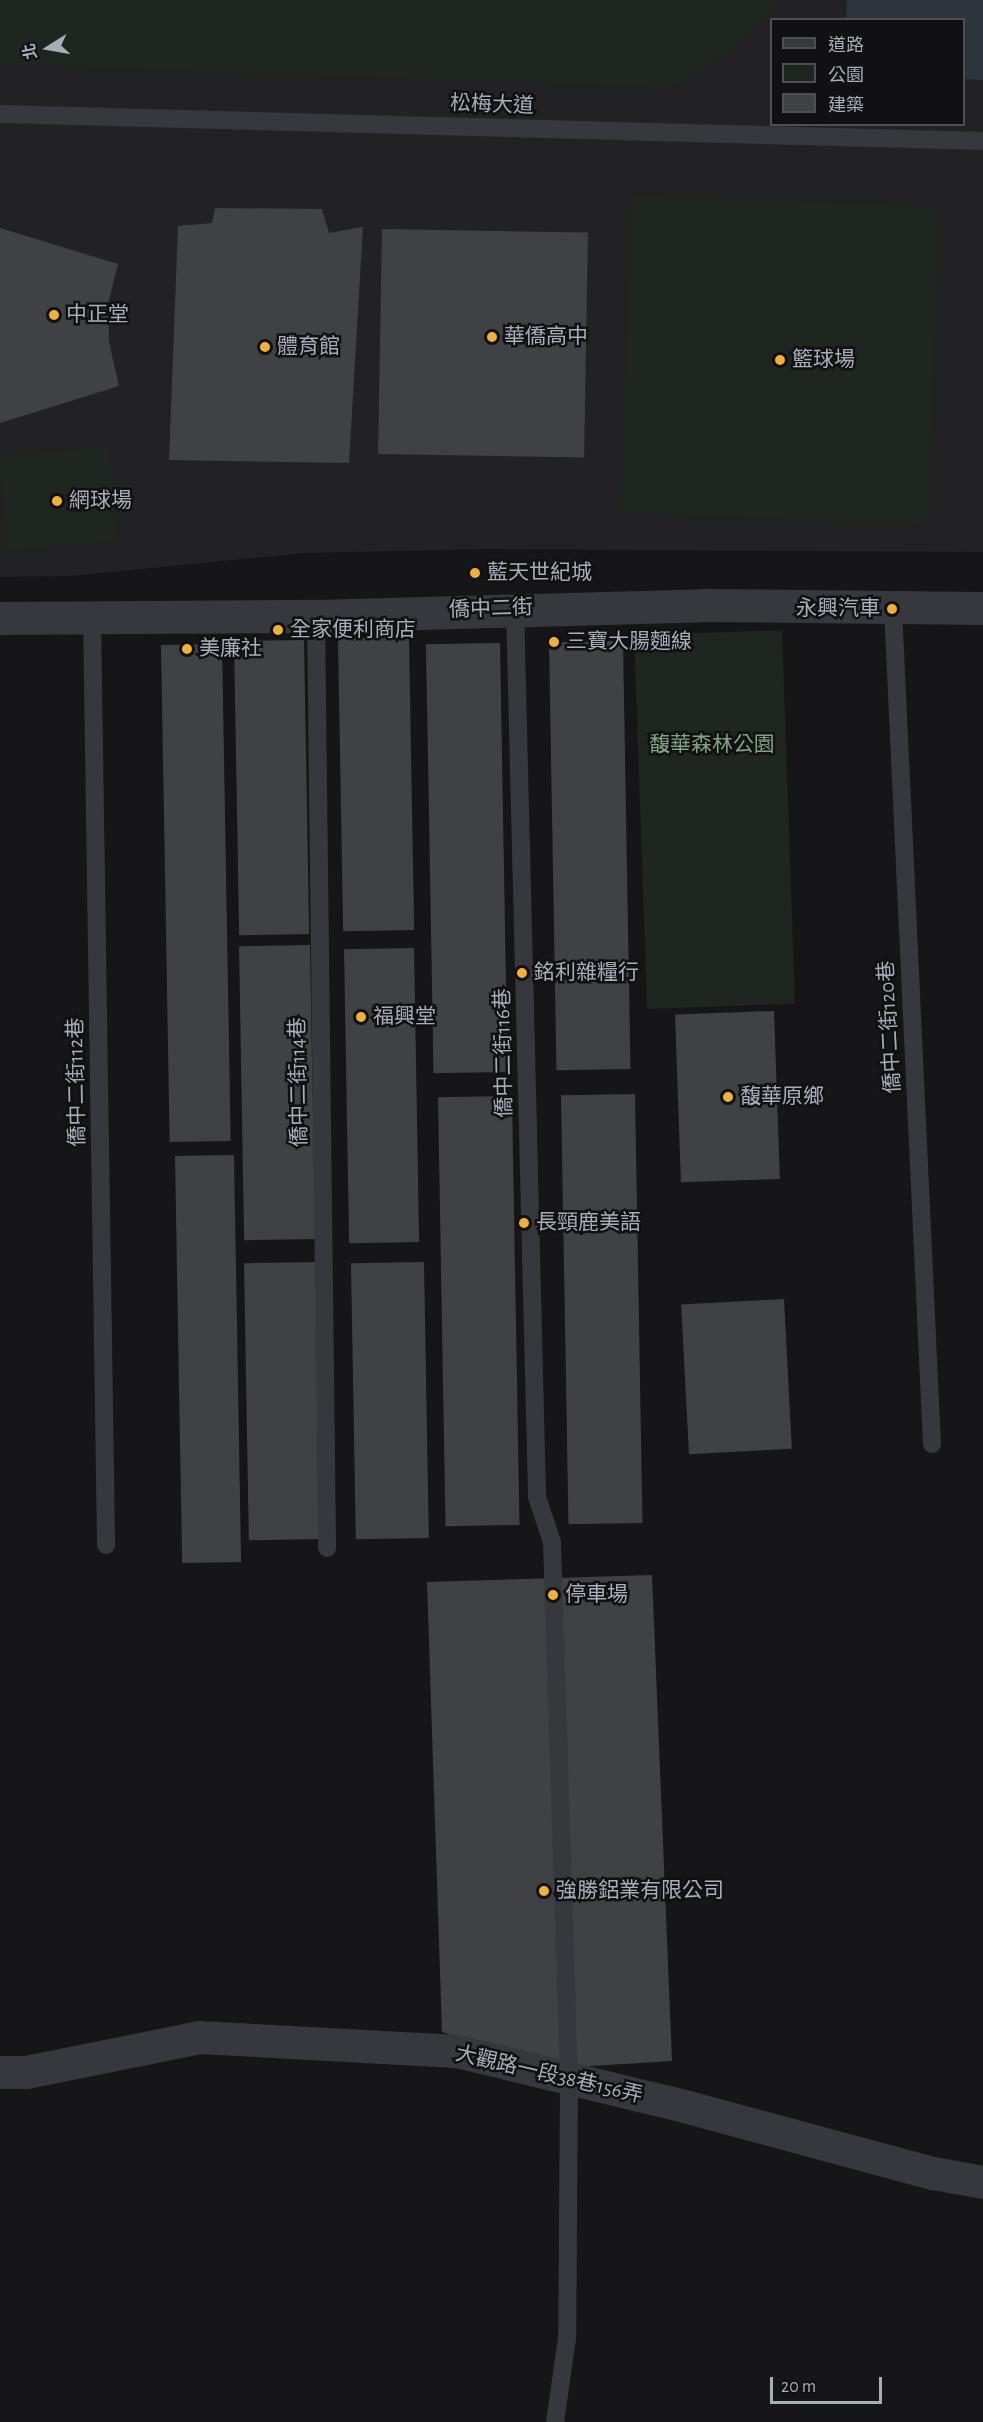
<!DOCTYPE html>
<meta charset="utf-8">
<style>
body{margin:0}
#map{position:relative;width:983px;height:2422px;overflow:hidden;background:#161618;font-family:"Alegreya Sans","Noto Sans TC",sans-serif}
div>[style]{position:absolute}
.built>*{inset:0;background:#222225}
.green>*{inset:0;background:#1e261f;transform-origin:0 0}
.water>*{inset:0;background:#2c353c}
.building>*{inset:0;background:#404145;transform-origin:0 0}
.lane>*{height:18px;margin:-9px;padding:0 9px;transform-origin:9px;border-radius:9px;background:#37383d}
.street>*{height:33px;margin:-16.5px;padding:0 16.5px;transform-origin:16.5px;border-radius:16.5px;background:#37383d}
.dots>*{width:16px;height:16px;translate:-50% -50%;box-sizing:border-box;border:3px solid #111113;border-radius:50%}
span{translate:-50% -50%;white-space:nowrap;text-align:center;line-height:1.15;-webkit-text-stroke:5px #111113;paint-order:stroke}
.street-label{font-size:21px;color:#a8adb8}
.poi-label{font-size:21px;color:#a8adb8}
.left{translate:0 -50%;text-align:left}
.right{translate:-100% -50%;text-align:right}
.park-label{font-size:21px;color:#7fa381}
.legend{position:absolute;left:770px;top:18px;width:195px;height:108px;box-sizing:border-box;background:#111113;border:2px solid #4d4f55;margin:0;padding:8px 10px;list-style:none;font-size:18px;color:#a8adb8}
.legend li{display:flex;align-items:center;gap:12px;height:30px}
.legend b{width:30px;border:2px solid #4d4f55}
.north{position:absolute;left:18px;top:18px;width:60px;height:60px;-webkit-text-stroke:4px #111113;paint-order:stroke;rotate:259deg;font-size:16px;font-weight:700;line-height:24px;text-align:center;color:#a8adb8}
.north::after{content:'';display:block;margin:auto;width:21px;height:27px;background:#a8adb8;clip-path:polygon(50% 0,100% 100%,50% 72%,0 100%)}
.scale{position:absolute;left:770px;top:2377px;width:112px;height:27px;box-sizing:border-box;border:3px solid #a8adb8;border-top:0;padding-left:8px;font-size:18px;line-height:21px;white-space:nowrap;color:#a8adb8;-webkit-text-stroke:4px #111113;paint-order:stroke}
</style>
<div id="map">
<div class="built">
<i style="clip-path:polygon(evenodd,0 0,983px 0,983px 552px,486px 549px,306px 553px,69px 576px,0 577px,0 0,772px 20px,964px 20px,964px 124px,772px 124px,772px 20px)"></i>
</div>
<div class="green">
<i style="clip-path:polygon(0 0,778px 0,770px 15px,729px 52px,672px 87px,0 64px)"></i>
<i style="left:632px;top:196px;width:307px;height:317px;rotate:2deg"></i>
<i style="left:109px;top:447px;width:94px;height:110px;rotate:85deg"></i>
<i style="left:782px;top:630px;width:374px;height:148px;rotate:88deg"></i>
</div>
<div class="water">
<i style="clip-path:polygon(847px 0,983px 0,983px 80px,964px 79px,964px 20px,846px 19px)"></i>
</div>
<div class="building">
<i style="clip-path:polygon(215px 208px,322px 209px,329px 233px,363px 227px,349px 463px,169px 460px,178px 226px,212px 223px)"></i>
<i style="clip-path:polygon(0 228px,118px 264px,108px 304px,109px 342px,119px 386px,0 423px)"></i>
<i style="left:382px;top:229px;width:206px;height:225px;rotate:1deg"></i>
<i style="left:409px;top:637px;width:293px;height:71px;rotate:89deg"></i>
<i style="left:304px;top:640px;width:294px;height:70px;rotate:89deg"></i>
<i style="left:623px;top:641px;width:428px;height:74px;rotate:89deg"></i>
<i style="left:500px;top:643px;width:429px;height:74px;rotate:89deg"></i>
<i style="left:222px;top:644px;width:497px;height:61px;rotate:89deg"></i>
<i style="left:310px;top:945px;width:294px;height:71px;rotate:89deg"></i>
<i style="left:414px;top:948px;width:294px;height:70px;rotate:89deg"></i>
<i style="left:774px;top:1011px;width:168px;height:99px;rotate:88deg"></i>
<i style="left:635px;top:1094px;width:429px;height:74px;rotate:89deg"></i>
<i style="left:512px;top:1096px;width:429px;height:74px;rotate:89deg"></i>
<i style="left:234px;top:1155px;width:407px;height:59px;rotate:89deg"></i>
<i style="left:317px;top:1262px;width:277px;height:73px;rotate:89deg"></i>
<i style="left:424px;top:1262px;width:276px;height:73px;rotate:89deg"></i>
<i style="left:784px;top:1299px;width:150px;height:103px;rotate:87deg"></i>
<i style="clip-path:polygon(652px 1575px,672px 2061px,559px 2068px,442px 2032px,427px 1582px)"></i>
</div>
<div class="lane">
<i style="left:0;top:114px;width:983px;rotate:1.57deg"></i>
<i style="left:515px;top:607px;width:890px;rotate:88.58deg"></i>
<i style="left:537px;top:1497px;width:47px;rotate:71.6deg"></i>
<i style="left:552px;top:1542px;width:539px;rotate:88.19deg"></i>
<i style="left:569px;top:2081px;width:257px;rotate:90.4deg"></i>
<i style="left:567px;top:2338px;width:85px;rotate:98.1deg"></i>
<i style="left:893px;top:608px;width:837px;rotate:87.33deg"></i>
<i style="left:316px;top:616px;width:932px;rotate:89.32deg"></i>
<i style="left:92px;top:618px;width:927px;rotate:89.13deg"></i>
</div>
<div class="street">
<i style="left:0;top:618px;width:316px;rotate:-0.4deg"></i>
<i style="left:316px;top:616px;width:388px;rotate:-1.6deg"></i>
<i style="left:704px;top:605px;width:279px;rotate:0.6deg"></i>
<i style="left:0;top:2072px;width:26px"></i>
<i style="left:26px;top:2072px;width:177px;rotate:-11.4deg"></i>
<i style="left:199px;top:2037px;width:258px;rotate:3.1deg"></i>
<i style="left:457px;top:2051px;width:234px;rotate:13.6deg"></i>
<i style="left:684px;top:2106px;width:258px;rotate:15.1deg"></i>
<i style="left:933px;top:2173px;width:51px;rotate:10.2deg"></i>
</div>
<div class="dots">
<i style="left:54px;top:315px;background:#f2b134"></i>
<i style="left:492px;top:337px;background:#f2b134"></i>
<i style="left:265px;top:347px;background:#f2b134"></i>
<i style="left:780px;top:360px;background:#f2b134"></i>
<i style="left:57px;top:501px;background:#f2b134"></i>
<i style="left:475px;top:573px;background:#f2b134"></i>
<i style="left:892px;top:609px;background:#f2b134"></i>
<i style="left:278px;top:630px;background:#f2b134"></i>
<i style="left:554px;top:642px;background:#f2b134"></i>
<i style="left:187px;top:649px;background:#f2b134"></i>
<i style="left:522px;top:973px;background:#f2b134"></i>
<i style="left:361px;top:1017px;background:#f2b134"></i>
<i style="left:728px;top:1097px;background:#f2b134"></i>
<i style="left:524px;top:1223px;background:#f2b134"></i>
<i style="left:553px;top:1595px;background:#f2b134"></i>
<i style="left:544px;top:1891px;background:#f2b134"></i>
</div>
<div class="street-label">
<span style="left:492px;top:105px;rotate:2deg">松梅大道</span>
<span style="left:491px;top:609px;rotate:-2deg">僑中二街</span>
<span style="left:890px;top:1027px;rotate:-93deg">僑中二街120巷</span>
<span style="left:504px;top:1053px;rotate:-91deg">僑中二街116巷</span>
<span style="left:77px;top:1082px;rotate:-91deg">僑中二街112巷</span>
<span style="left:299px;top:1082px;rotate:-91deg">僑中二街114巷</span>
<span style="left:549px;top:2075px;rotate:13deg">大觀路一段38巷156弄</span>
</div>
<div class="poi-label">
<span class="left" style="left:66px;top:315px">中正堂</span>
<span class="left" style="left:504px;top:337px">華僑高中</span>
<span class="left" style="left:277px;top:347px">體育館</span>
<span class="left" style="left:792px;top:360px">籃球場</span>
<span class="left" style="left:69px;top:501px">網球場</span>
<span class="left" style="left:487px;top:573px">藍天世紀城</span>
<span class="right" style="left:880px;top:609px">永興汽車</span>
<span class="left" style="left:290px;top:630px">全家便利商店</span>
<span class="left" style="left:566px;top:642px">三寶大腸麵線</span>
<span class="left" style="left:199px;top:649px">美廉社</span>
<span class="left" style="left:534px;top:973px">銘利雜糧行</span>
<span class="left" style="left:373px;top:1017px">福興堂</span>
<span class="left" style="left:740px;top:1097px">馥華原鄉</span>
<span class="left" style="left:536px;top:1223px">長頸鹿美語</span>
<span class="left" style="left:565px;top:1595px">停車場</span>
<span class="left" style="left:556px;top:1891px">強勝鋁業有限公司</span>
</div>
<div class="park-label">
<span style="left:712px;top:745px">馥華森林公園</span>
</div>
<ul class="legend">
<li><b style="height:8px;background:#37383d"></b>道路</li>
<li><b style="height:16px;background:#1e261f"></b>公園</li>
<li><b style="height:16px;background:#404145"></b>建築</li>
</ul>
<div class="north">北</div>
<div class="scale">20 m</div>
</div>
